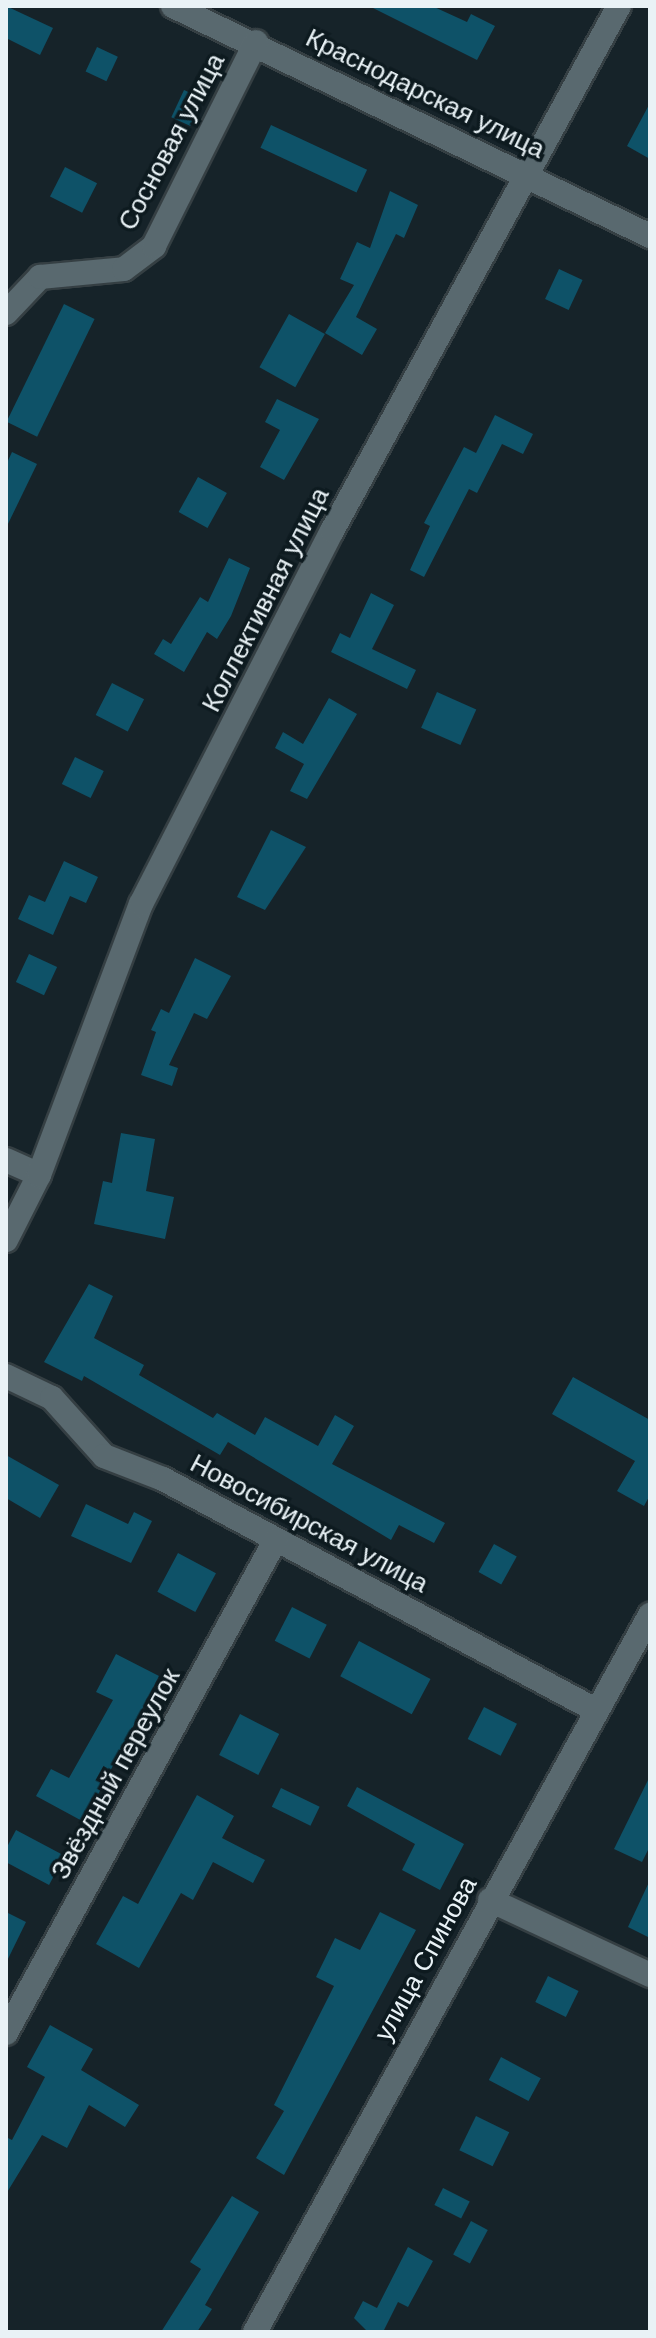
<!DOCTYPE html>
<meta charset="utf-8">
<style>
body{margin:0}
#map{position:relative;width:656px;height:2338px;overflow:hidden;background:#162329;font-family:Arial,sans-serif}
div>[style]{position:absolute}
.building>*{inset:0;background:#0e5268;transform-origin:0 0}
.roads{filter:drop-shadow(2px 0 #353f43) drop-shadow(-2px 0 #353f43) drop-shadow(0 2px #353f43) drop-shadow(0 -2px #353f43)}
.minor>*{height:24px;margin:-12px;padding:0 12px;transform-origin:12px;border-radius:12px;background:#59696f}
span{translate:-50% -50%;white-space:nowrap;text-align:center;line-height:1.15;-webkit-text-stroke:7px #0d1a1f;paint-order:stroke}
.street-label{font-size:26px;color:#e9f2f6}
.frame{position:absolute;inset:0;border:8px solid #e9f2f6;pointer-events:none}
</style>
<div id="map">
<div class="building">
<i style="clip-path:polygon(6px 6px,53px 28px,40px 55px,6px 38px)"></i>
<i style="clip-path:polygon(369px 6px,432px 6px,467px 22px,471px 14px,495px 26px,477px 60px)"></i>
<i style="left:97px;top:47px;width:23px;height:27px;rotate:25deg"></i>
<i style="left:184px;top:90px;width:21px;height:30px;rotate:25deg"></i>
<i style="clip-path:polygon(650px 103px,650px 159px,627px 146px)"></i>
<i style="left:271px;top:125px;width:106px;height:25px;rotate:25deg"></i>
<i style="left:65px;top:167px;width:36px;height:33px;rotate:27deg"></i>
<i style="clip-path:polygon(390px 191px,418px 205px,404px 238px,396px 234px,356px 317px,377px 329px,362px 355px,325px 333px,354px 285px,340px 279px,357px 242px,370px 248px)"></i>
<i style="left:559px;top:269px;width:26px;height:33px;rotate:25deg"></i>
<i style="left:64px;top:304px;width:34px;height:131px;rotate:26deg"></i>
<i style="left:289px;top:314px;width:41px;height:61px;rotate:29deg"></i>
<i style="clip-path:polygon(277px 399px,319px 419px,284px 480px,260px 467px,280px 430px,265px 422px)"></i>
<i style="clip-path:polygon(495px 415px,533px 434px,523px 454px,502px 444px,477px 493px,469px 489px,424px 577px,410px 570px,430px 526px,424px 523px,464px 447px,476px 453px)"></i>
<i style="clip-path:polygon(12px 452px,37px 464px,6px 528px,6px 465px)"></i>
<i style="left:198px;top:477px;width:33px;height:40px;rotate:29deg"></i>
<i style="clip-path:polygon(229px 558px,250px 568px,231px 616px,217px 639px,207px 632px,184px 672px,154px 654px,163px 639px,171px 644px,200px 597px,208px 602px)"></i>
<i style="clip-path:polygon(371px 593px,394px 605px,372px 649px,416px 670px,407px 689px,331px 652px,340px 633px,350px 638px)"></i>
<i style="left:112px;top:683px;width:36px;height:36px;rotate:27deg"></i>
<i style="left:437px;top:692px;width:43px;height:39px;rotate:24deg"></i>
<i style="clip-path:polygon(329px 698px,357px 714px,307px 799px,290px 791px,304px 764px,275px 748px,283px 732px,303px 744px)"></i>
<i style="left:75px;top:757px;width:32px;height:30px;rotate:26deg"></i>
<i style="clip-path:polygon(271px 830px,306px 847px,265px 910px,237px 897px)"></i>
<i style="clip-path:polygon(64px 861px,98px 877px,86px 903px,70px 896px,53px 935px,18px 919px,29px 895px,45px 902px)"></i>
<i style="left:29px;top:954px;width:31px;height:31px;rotate:25deg"></i>
<i style="clip-path:polygon(195px 958px,231px 976px,207px 1019px,194px 1013px,169px 1065px,178px 1068px,172px 1086px,141px 1075px,156px 1032px,151px 1030px,161px 1009px,169px 1013px)"></i>
<i style="clip-path:polygon(121px 1133px,155px 1139px,146px 1191px,174px 1197px,165px 1239px,94px 1224px,103px 1181px,112px 1183px)"></i>
<i style="clip-path:polygon(89px 1284px,113px 1296px,94px 1338px,144px 1365px,139px 1375px,213px 1418px,217px 1413px,255px 1435px,265px 1417px,318px 1446px,335px 1415px,354px 1426px,332px 1464px,445px 1523px,434px 1543px,399px 1525px,391px 1540px,228px 1442px,220px 1455px,84px 1376px,82px 1381px,44px 1362px)"></i>
<i style="clip-path:polygon(573px 1377px,650px 1420px,650px 1495px,644px 1506px,617px 1491px,635px 1461px,552px 1414px)"></i>
<i style="clip-path:polygon(6px 1455px,59px 1485px,40px 1518px,6px 1498px)"></i>
<i style="clip-path:polygon(86px 1504px,128px 1524px,134px 1512px,152px 1521px,131px 1563px,71px 1536px)"></i>
<i style="left:494px;top:1544px;width:26px;height:32px;rotate:29deg"></i>
<i style="left:178px;top:1553px;width:43px;height:44px;rotate:28deg"></i>
<i style="left:292px;top:1607px;width:39px;height:38px;rotate:27deg"></i>
<i style="left:359px;top:1641px;width:81px;height:40px;rotate:28deg"></i>
<i style="clip-path:polygon(116px 1654px,159px 1676px,84px 1822px,36px 1796px,51px 1769px,69px 1778px,113px 1700px,96px 1692px)"></i>
<i style="left:484px;top:1707px;width:37px;height:36px;rotate:27deg"></i>
<i style="left:240px;top:1714px;width:44px;height:46px;rotate:27deg"></i>
<i style="clip-path:polygon(650px 1776px,650px 1846px,642px 1862px,614px 1849px)"></i>
<i style="clip-path:polygon(357px 1787px,464px 1844px,440px 1890px,402px 1870px,415px 1844px,347px 1806px)"></i>
<i style="left:281px;top:1788px;width:43px;height:21px;rotate:26deg"></i>
<i style="clip-path:polygon(197px 1795px,234px 1816px,222px 1838px,265px 1860px,253px 1883px,213px 1862px,193px 1900px,181px 1893px,139px 1968px,96px 1944px,123px 1896px,138px 1904px)"></i>
<i style="left:16px;top:1830px;width:55px;height:33px;rotate:28deg"></i>
<i style="clip-path:polygon(650px 1880px,650px 1938px,628px 1927px)"></i>
<i style="clip-path:polygon(6px 1912px,26px 1922px,6px 1963px)"></i>
<i style="clip-path:polygon(380px 1912px,416px 1930px,284px 2175px,256px 2158px,284px 2111px,274px 2105px,334px 1986px,316px 1977px,335px 1938px,360px 1950px)"></i>
<i style="left:548px;top:1976px;width:34px;height:29px;rotate:26deg"></i>
<i style="clip-path:polygon(50px 2025px,93px 2049px,81px 2070px,139px 2105px,125px 2127px,89px 2105px,67px 2148px,42px 2135px,6px 2194px,6px 2137px,12px 2140px,45px 2077px,27px 2067px)"></i>
<i style="left:501px;top:2057px;width:45px;height:26px;rotate:28deg"></i>
<i style="left:476px;top:2116px;width:37px;height:38px;rotate:26deg"></i>
<i style="left:443px;top:2188px;width:30px;height:19px;rotate:27deg"></i>
<i style="clip-path:polygon(232px 2196px,259px 2212px,205px 2305px,212px 2309px,197px 2332px,161px 2332px,201px 2269px,190px 2262px)"></i>
<i style="left:471px;top:2221px;width:19px;height:38px;rotate:28deg"></i>
<i style="clip-path:polygon(408px 2247px,433px 2261px,408px 2307px,398px 2302px,383px 2332px,368px 2332px,354px 2318px,363px 2301px,377px 2308px)"></i>
</div>
<div class="roads">
<div class="minor">
<i style="left:173px;top:6px;width:530px;rotate:25.74deg"></i>
<i style="left:6px;top:313px;width:50px;rotate:-46.6deg"></i>
<i style="left:40px;top:277px;width:84px;rotate:-5.4deg"></i>
<i style="left:124px;top:269px;width:38px;rotate:-37deg"></i>
<i style="left:154px;top:246px;width:228px;rotate:-63.4deg"></i>
<i style="left:6px;top:1160px;width:36px;rotate:24deg"></i>
<i style="left:6px;top:1240px;width:73px;rotate:-63.1deg"></i>
<i style="left:39px;top:1175px;width:290px;rotate:-69.4deg"></i>
<i style="left:141px;top:904px;width:419px;rotate:-62.9deg"></i>
<i style="left:332px;top:531px;width:598px;rotate:-61.34deg"></i>
<i style="left:6px;top:1376px;width:51px;rotate:25.6deg"></i>
<i style="left:52px;top:1398px;width:78px;rotate:48.1deg"></i>
<i style="left:104px;top:1456px;width:63px;rotate:21.3deg"></i>
<i style="left:163px;top:1479px;width:492px;rotate:28.1deg"></i>
<i style="left:490px;top:1900px;width:177px;rotate:25.1deg"></i>
<i style="left:6px;top:2033px;width:561px;rotate:-61.33deg"></i>
<i style="left:255px;top:2332px;width:819px;rotate:-61.15deg"></i>
</div>
</div>
<div class="street-label">
<span style="left:425px;top:94px;rotate:26deg">Краснодарская улица</span>
<span style="left:172px;top:142px;rotate:-62deg">Сосновая улица</span>
<span style="left:266px;top:600px;rotate:-63deg">Коллективная улица</span>
<span style="left:309px;top:1524px;rotate:28deg">Новосибирская улица</span>
<span style="left:116px;top:1774px;rotate:-61deg">Звёздный переулок</span>
<span style="left:426px;top:1959px;rotate:-61deg">улица Спинова</span>
</div>
<div class="frame"></div>
</div>
